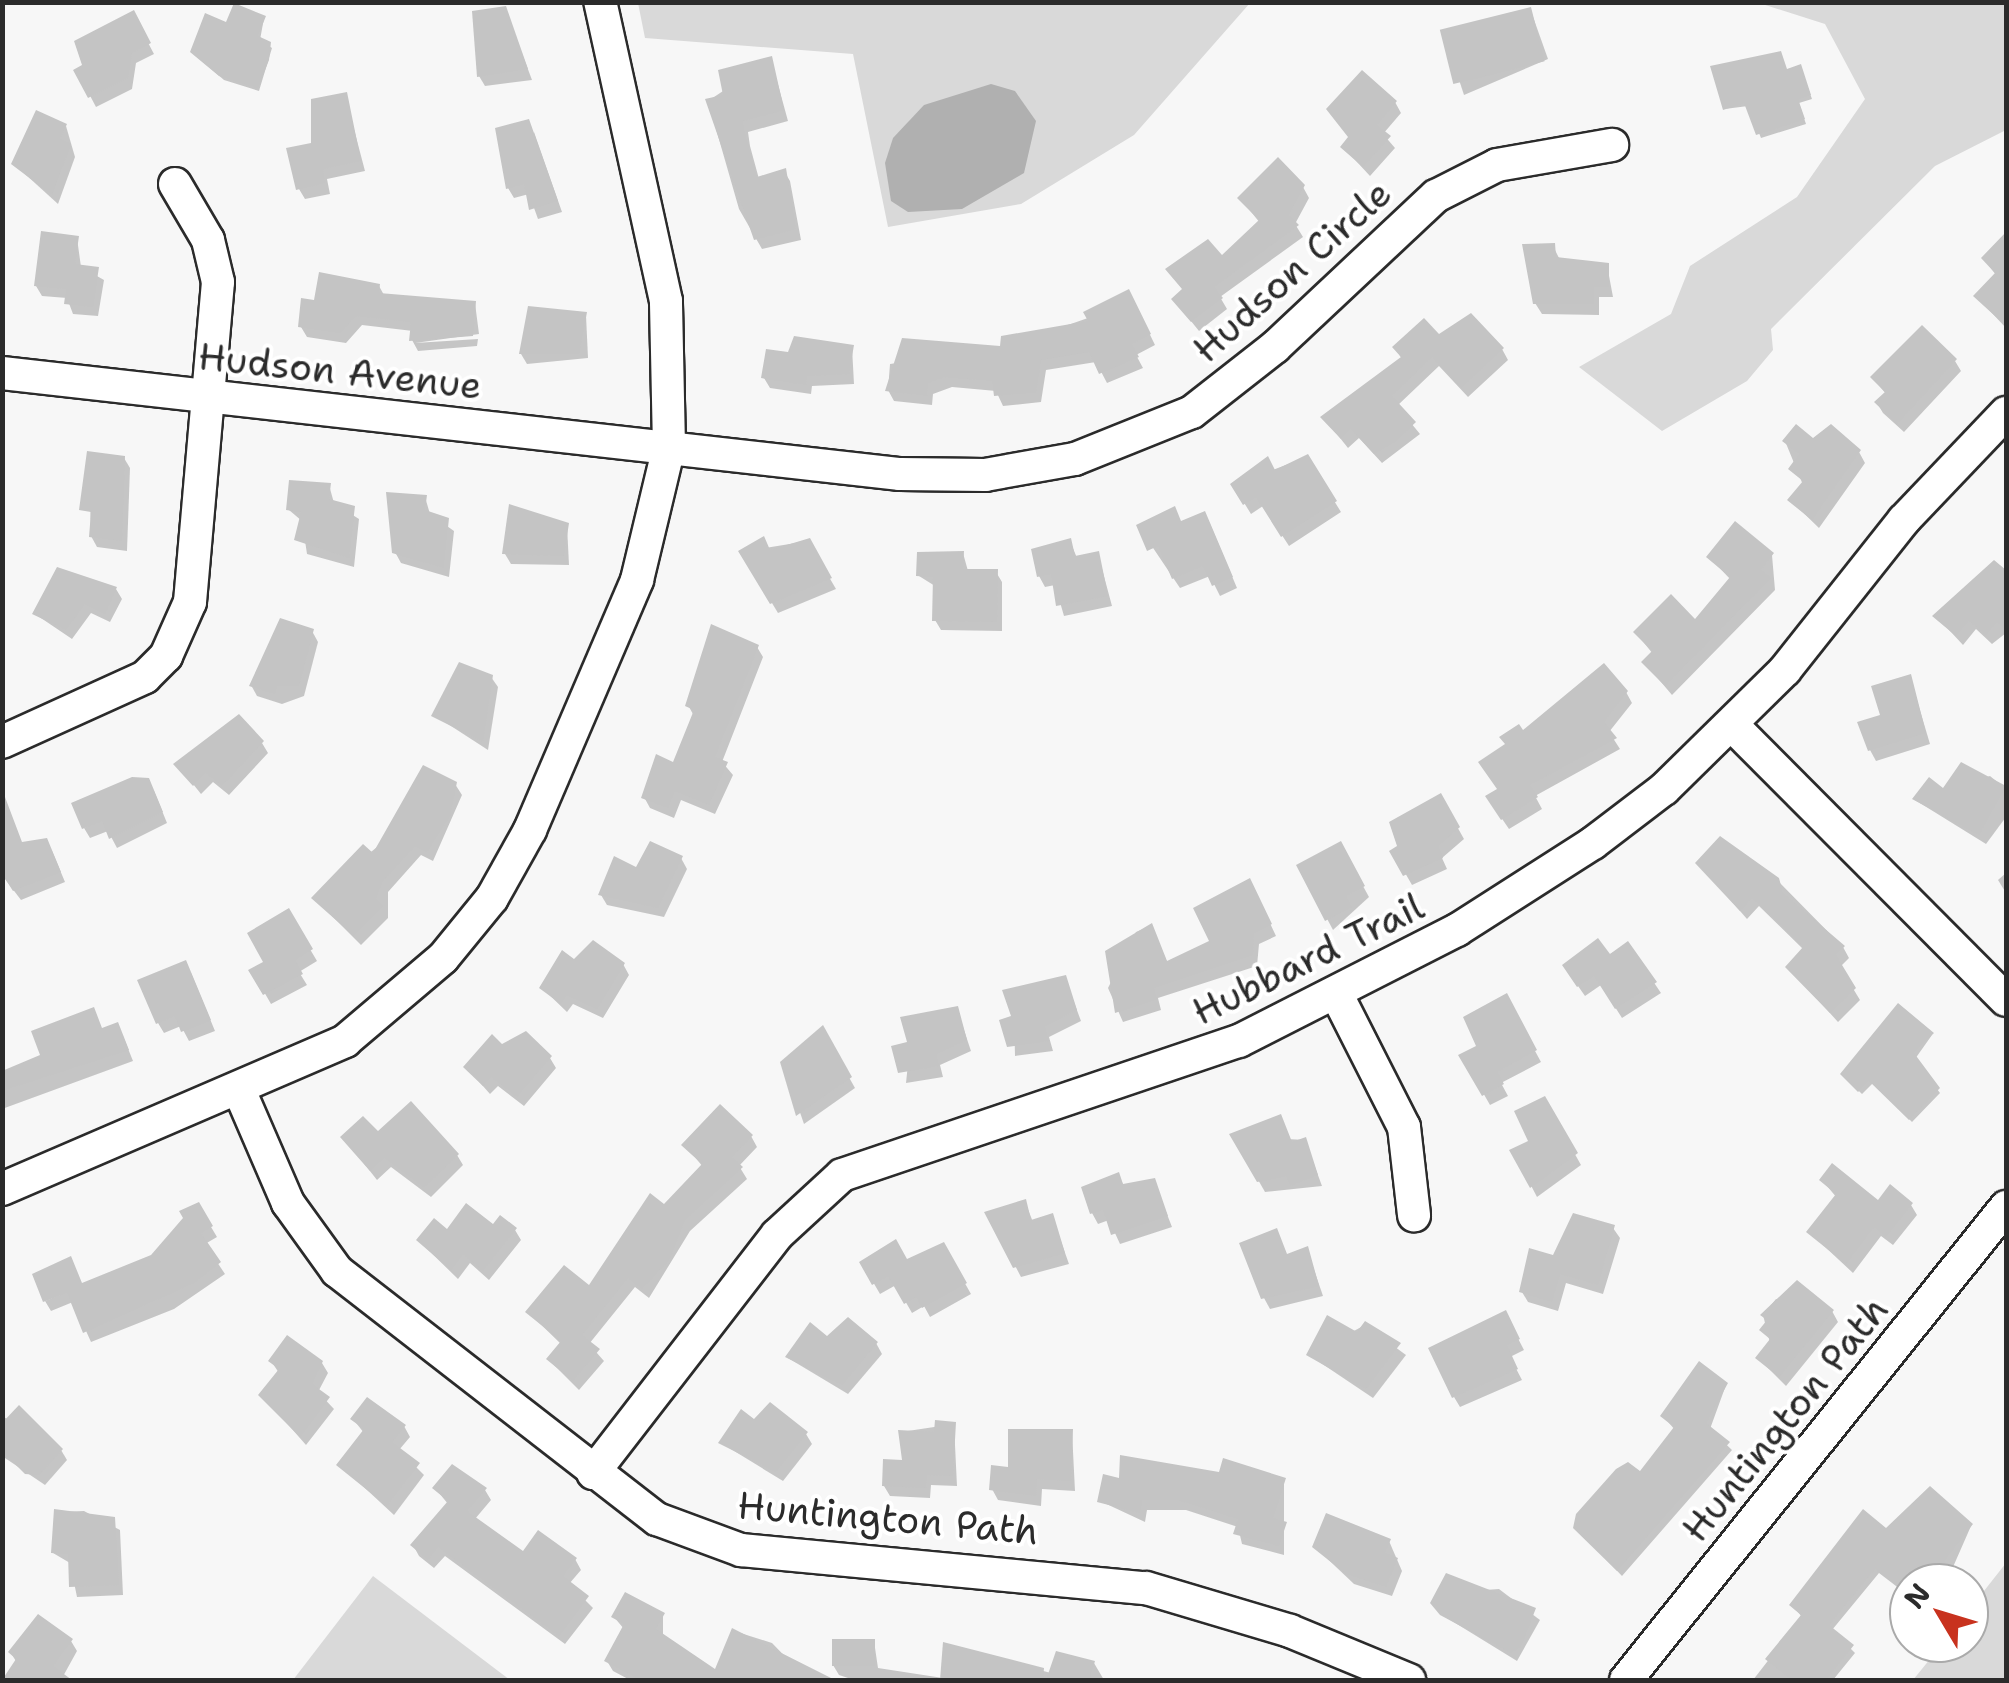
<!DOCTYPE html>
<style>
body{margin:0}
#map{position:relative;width:2009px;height:1683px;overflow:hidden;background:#f7f7f7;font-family:"Shantell Sans",sans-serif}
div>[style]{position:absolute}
.green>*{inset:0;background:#d9d9d9}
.water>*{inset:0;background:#b0b0b0}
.shadow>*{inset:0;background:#0003}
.building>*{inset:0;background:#c4c4c4;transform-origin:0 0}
.roads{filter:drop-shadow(2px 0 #2b2b2b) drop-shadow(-2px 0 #2b2b2b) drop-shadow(0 2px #2b2b2b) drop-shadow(0 -2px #2b2b2b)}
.minor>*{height:32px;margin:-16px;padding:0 16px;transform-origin:16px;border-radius:16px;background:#fff}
span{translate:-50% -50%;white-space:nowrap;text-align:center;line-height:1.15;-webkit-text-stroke:8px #fff;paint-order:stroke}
.street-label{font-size:38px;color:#2b2b2b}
.frame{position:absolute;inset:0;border:5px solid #2b2b2b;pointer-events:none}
.north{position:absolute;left:1889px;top:1563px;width:100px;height:100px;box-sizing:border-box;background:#fff;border:2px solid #aaa;border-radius:50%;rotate:308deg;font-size:28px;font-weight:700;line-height:40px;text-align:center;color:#2b2b2b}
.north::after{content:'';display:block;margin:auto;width:35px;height:45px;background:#c8321e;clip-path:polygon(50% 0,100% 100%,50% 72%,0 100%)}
</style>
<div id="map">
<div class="green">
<i style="clip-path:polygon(638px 3px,1250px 3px,1134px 135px,1021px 204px,888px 227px,853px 54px,645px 38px)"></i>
<i style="clip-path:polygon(1759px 3px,2006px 3px,2006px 130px,1935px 166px,1771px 329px,1773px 350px,1747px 381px,1662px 431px,1579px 367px,1671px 314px,1690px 266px,1797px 197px,1865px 99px,1825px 24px)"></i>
<i style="clip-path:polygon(2006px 1563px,2006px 1680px,1913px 1680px,1943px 1643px,1969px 1643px,1969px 1610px)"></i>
<i style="clip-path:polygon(373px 1576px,510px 1680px,293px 1680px)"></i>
</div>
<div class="water">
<i style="clip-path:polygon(991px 84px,1015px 91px,1036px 121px,1024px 173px,962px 209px,908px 212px,891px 201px,885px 163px,893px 138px,924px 105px)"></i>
</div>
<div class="shadow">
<i style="clip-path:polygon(505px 8px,532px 80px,485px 86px,479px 76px)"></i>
<i style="clip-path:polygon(133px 14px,154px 54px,136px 63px,132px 89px,96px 107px,77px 71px)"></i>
<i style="clip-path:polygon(1532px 14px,1548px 59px,1464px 95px,1446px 40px)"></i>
<i style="clip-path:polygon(264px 18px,260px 40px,272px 48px,259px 91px,224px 80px,196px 56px,228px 25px)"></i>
<i style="clip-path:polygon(771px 59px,788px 121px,748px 132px,750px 146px,759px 179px,784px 171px,790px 181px,801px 240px,762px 249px,739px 209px,708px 101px)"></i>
<i style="clip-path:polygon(1802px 71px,1812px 99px,1799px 103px,1806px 124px,1761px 138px,1748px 106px,1725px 109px)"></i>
<i style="clip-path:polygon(345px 95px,365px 171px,327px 179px,330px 194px,305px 199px,299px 189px,314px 145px)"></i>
<i style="clip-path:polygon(1395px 102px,1401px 113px,1383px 134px,1395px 148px,1370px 176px,1343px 147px)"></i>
<i style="clip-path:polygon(66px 126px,75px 157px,58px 204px,14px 164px)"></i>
<i style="clip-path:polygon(534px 132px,562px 212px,538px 219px,529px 194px,514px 198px,508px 188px)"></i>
<i style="clip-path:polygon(1303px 187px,1309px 198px,1295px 224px,1303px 237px,1220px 297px,1227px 309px,1199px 331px,1174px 300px,1184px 291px,1168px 270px,1222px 259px,1260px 223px,1240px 198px)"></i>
<i style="clip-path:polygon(2006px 236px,2006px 328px,1976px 296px,1996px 275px,1984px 259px)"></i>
<i style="clip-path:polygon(77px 238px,81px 267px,104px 280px,98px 316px,73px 314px,67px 298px,42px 296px,36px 286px)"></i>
<i style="clip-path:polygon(1553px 246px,1560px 260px,1607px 265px,1613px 297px,1599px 297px,1599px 315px,1542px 314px,1535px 303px)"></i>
<i style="clip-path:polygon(379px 286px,384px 295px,475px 303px,479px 334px,415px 343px,478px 339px,477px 346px,418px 351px,412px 340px,413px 331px,362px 325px,346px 343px,307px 337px,301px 327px,316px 303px)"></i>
<i style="clip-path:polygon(1134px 302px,1155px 345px,1136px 355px,1143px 368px,1107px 383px,1096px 362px,1046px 370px,1041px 402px,1003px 406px,996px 391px,952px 387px,933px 394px,932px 405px,894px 401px,888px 390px,890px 364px,1002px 348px)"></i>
<i style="clip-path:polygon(586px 315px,588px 358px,527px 364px,521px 354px)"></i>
<i style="clip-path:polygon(1439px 337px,1502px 349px,1508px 360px,1468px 397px,1439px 366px,1397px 406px,1420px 434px,1382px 463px,1359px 438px,1348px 448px,1324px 418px,1402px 359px,1395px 348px)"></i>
<i style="clip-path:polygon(852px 347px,854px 384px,812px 386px,811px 394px,770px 388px,764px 378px,790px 355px)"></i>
<i style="clip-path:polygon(1955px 361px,1961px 371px,1904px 432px,1883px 413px,1877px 403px,1886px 394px,1873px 378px)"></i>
<i style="clip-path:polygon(1785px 441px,1859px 452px,1865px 463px,1819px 528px,1790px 500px,1803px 485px)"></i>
<i style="clip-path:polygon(89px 453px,124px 458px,130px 468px,127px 551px,97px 547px,91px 536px)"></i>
<i style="clip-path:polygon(1307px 457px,1341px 512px,1289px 546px,1263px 506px,1251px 514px,1233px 485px)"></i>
<i style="clip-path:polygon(329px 485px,334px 503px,359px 519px,354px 567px,307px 554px,302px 521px,289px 510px)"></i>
<i style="clip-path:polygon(425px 497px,430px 514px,454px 531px,449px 577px,401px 563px,395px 552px)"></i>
<i style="clip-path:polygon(1182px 524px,1210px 524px,1237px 588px,1220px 596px,1210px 576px,1180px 588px,1145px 536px)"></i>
<i style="clip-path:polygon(567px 525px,569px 565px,511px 564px,505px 554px)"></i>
<i style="clip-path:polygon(808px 541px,836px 589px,778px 613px,741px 552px)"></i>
<i style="clip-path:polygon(1070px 541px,1077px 558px,1098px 554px,1112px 606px,1064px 616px,1055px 585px,1045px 587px,1039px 576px)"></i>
<i style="clip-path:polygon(963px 553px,968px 571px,996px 572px,1002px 582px,1002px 631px,941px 630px,935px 620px,935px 586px,919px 576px)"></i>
<i style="clip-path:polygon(1772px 555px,1775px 590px,1672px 695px,1644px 662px,1653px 654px,1636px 633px,1695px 623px,1731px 580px,1709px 557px)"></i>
<i style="clip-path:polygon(1994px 563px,2006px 573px,2006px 633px,1992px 644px,1976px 629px,1963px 645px,1936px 616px)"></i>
<i style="clip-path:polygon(116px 589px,122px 599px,110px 622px,91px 613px,72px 639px,35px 614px)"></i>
<i style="clip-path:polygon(312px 631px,318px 642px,304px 696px,282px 704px,257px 696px,251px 685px)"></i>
<i style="clip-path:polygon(757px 647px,763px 657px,722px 762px,733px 775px,715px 814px,681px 800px,674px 818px,650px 808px,644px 797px,674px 765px,694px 716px,688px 705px)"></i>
<i style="clip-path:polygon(491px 677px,498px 687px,488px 750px,434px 715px)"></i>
<i style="clip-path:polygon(1910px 677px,1930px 744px,1876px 761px,1870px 750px,1883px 716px)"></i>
<i style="clip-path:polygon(1626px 692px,1632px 703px,1609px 732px,1620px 749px,1535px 796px,1542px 809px,1509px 829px,1494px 807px,1522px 734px)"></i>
<i style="clip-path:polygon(262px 743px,268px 753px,229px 795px,213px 782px,201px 794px,177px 764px)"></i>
<i style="clip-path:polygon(1990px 776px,2006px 789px,2006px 817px,1986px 844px,1915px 800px)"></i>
<i style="clip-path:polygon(455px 784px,462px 795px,433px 861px,421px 855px,388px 892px,388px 918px,361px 945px,314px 898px)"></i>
<i style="clip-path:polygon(154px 791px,167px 823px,117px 848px,108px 831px,90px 838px,84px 828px)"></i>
<i style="clip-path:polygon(1440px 796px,1464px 839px,1442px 858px,1447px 869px,1412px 885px,1393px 852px)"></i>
<i style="clip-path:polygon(13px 825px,22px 844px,52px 851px,65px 882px,21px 900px,2px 875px,2px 830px)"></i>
<i style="clip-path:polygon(1340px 844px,1369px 897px,1333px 930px,1299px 866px)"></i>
<i style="clip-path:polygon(681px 858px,687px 869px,664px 917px,607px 905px,601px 895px,637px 871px)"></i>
<i style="clip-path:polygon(1698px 863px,1777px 880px,1843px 947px,1849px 958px,1840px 967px,1860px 1000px,1838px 1022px,1788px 967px,1804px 950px,1759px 906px,1747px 919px)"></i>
<i style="clip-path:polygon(2006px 873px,2006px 893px,1998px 880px)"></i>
<i style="clip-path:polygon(1255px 891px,1276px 936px,1259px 944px,1257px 966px,1158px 998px,1161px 1010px,1123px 1022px,1108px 988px,1136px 932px,1151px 926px,1168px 964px,1212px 942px)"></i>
<i style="clip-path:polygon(288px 912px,317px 961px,299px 972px,307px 985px,271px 1004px,252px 971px,267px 963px)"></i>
<i style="clip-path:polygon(1628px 944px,1661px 993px,1622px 1018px,1601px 985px,1585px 996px,1571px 976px)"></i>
<i style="clip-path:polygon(574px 962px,623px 964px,629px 975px,603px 1018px,573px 1004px,567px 1012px,542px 988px)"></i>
<i style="clip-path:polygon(191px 973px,215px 1031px,189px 1041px,181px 1026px,164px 1033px,158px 1023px)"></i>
<i style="clip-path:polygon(1065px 978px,1081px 1021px,1049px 1037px,1053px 1051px,1015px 1056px,1014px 1017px)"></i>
<i style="clip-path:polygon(1506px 997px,1541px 1062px,1501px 1083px,1508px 1096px,1490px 1105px,1462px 1056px,1479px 1047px)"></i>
<i style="clip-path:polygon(957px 1009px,971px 1051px,940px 1065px,943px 1077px,906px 1083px,910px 1044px)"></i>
<i style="clip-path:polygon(822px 1029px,855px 1088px,804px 1124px,783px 1063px)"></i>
<i style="clip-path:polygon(102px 1031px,123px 1036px,133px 1061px,2px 1109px,2px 1072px)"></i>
<i style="clip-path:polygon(1932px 1035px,1915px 1059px,1940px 1093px,1912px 1122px,1873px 1083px,1862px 1094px,1845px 1078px)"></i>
<i style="clip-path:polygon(502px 1047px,550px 1058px,556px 1068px,524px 1106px,498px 1086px,490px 1094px,466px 1067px)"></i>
<i style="clip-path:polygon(1544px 1099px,1581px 1165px,1537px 1197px,1513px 1151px,1531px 1142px)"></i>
<i style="clip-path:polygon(378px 1135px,457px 1155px,463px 1165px,431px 1197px,391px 1167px,377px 1180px,344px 1138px)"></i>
<i style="clip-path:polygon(751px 1136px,757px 1147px,739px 1166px,747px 1179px,690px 1231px,649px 1298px,635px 1287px,589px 1344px,604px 1361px,579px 1390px,549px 1360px,562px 1345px,528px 1312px,589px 1289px,703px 1167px,685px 1145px)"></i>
<i style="clip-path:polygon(1233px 1136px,1305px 1140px,1322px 1186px,1265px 1192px)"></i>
<i style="clip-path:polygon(1118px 1175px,1124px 1186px,1154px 1181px,1172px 1227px,1120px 1244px,1109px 1220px,1098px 1224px,1092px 1213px)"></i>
<i style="clip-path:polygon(1822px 1180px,1878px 1204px,1911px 1205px,1917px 1215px,1893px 1245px,1881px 1236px,1853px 1273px,1809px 1232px,1837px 1198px)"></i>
<i style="clip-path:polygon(1025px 1202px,1033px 1222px,1052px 1216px,1069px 1264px,1021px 1277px,988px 1214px)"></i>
<i style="clip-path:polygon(198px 1205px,217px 1237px,205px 1244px,225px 1274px,174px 1309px,91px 1342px,73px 1302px,51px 1311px,45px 1301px,153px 1257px)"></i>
<i style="clip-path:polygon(493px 1228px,515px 1230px,521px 1240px,489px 1280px,470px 1263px,458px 1279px,419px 1241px)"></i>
<i style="clip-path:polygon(1613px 1228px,1620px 1238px,1603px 1294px,1566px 1283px,1558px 1311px,1528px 1302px,1522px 1292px)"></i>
<i style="clip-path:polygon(945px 1248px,971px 1294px,930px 1317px,924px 1306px,912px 1313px,896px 1285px,880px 1294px,862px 1263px,906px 1262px)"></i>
<i style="clip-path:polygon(1307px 1249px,1323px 1296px,1270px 1309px,1264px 1298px)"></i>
<i style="clip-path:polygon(1776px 1299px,1832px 1311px,1838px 1322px,1786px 1386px,1758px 1358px,1770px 1343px,1763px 1315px)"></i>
<i style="clip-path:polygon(1510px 1323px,1524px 1350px,1510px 1357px,1522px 1380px,1460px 1407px,1454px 1397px)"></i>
<i style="clip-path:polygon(1365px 1325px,1406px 1355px,1373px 1398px,1309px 1355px)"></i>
<i style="clip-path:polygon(827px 1339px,876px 1343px,882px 1354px,848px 1394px,788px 1358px)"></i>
<i style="clip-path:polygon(271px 1361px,322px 1363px,328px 1373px,318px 1392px,334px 1409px,306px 1445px,262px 1395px,279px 1373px)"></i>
<i style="clip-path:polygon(1726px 1385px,1710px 1429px,1732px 1450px,1622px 1576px,1576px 1528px,1640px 1475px,1675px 1430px,1663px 1416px)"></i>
<i style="clip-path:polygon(2px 1416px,61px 1450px,67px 1460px,45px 1485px,2px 1456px)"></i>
<i style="clip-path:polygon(353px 1419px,404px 1426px,410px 1437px,399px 1450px,424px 1475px,394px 1515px,340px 1465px,364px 1433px)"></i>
<i style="clip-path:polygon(754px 1423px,806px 1434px,812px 1444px,783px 1481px,721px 1443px)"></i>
<i style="clip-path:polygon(954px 1424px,957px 1486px,931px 1485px,930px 1498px,890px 1496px,884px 1486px,905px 1463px,901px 1432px)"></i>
<i style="clip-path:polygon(1072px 1431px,1075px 1491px,1042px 1489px,1041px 1506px,998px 1500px,992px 1489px)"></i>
<i style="clip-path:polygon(1220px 1475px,1284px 1480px,1284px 1555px,1242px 1544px,1238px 1527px,1186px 1510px,1147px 1510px,1145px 1522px,1100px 1501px,1122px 1481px)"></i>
<i style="clip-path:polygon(435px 1488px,485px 1490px,491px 1500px,475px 1519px,523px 1554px,575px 1559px,581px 1570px,569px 1584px,593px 1608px,565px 1644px,445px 1556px,434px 1568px,419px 1556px,413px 1545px,448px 1504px)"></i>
<i style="clip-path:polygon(84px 1511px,120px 1530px,123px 1595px,77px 1597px,70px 1563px,53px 1553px,56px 1512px)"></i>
<i style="clip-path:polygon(1971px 1526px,1946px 1583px,1909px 1583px,1909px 1596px,1879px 1573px,1832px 1630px,1855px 1653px,1833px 1680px,1753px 1680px,1802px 1617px,1792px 1605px)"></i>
<i style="clip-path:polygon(1389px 1541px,1402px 1571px,1392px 1596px,1354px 1584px,1315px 1547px)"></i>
<i style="clip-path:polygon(1499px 1589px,1540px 1620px,1517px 1661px,1439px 1613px,1471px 1591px)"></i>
<i style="clip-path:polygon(663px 1615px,663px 1637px,716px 1673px,734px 1631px,772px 1643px,808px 1680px,630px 1680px,613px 1671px,607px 1661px,624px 1629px,614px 1617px)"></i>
<i style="clip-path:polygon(71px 1641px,77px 1651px,61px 1680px,7px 1680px,17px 1663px,11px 1653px)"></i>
<i style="clip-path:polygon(874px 1641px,878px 1668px,943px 1678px,945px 1645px,1051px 1673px,1094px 1663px,1104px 1680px,854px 1680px,839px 1675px,833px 1665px)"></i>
</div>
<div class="building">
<i style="clip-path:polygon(234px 3px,266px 16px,258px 36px,271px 42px,269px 60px,258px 88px,219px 76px,190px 52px,205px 13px,226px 22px)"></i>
<i style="clip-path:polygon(506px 6px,528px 69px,477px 77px,472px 11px)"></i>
<i style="left:1531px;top:7px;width:56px;height:94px;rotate:76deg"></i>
<i style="clip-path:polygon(134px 10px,151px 43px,132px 53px,128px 78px,88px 98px,73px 70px,82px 65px,74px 41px)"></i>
<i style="clip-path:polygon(1781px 51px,1787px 69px,1801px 64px,1811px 95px,1798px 99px,1805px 119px,1756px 135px,1744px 103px,1723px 110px,1710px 66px)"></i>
<i style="clip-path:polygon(772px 56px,784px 110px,743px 121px,745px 133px,757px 177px,786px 168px,796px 229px,754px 240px,705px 99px,723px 95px,718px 70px)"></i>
<i style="clip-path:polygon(1362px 70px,1397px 101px,1377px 125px,1391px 136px,1363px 167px,1340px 147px,1348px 137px,1326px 109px)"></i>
<i style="clip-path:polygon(347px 92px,361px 161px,323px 169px,325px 183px,296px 190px,286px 148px,311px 143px,311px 99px)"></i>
<i style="clip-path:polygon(36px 110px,67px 124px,60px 139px,71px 144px,52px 195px,11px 164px)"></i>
<i style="clip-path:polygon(529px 119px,558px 201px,529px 210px,524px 184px,506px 189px,495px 128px)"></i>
<i style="clip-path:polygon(1278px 157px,1305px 185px,1289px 215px,1299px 225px,1214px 287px,1223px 298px,1191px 322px,1171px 299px,1182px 289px,1165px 269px,1208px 239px,1222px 255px,1259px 220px,1237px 198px)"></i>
<i style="clip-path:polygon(41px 231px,79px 236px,75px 264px,99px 267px,93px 307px,64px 304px,66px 289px,34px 286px)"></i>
<i style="clip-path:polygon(2006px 232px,2006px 326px,1973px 296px,1995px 273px,1981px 258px)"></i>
<i style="clip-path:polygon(1555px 243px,1556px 257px,1609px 263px,1609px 287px,1594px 287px,1594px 304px,1533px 304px,1522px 244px)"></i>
<i style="clip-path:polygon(319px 272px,380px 284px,379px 293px,476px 301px,473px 336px,409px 341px,411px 322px,356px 316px,340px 333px,298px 327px,301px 298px,314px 300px)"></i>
<i style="clip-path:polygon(1129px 289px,1151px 334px,1132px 344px,1139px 357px,1113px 368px,1099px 374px,1089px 352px,1041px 360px,1036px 392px,994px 396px,992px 381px,945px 377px,928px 383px,927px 396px,885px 391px,902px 338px,1000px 346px,1001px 336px,1088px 321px,1083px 312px)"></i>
<i style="clip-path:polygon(528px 306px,587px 312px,579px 354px,519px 354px)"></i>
<i style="clip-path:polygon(1471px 313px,1504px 348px,1461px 388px,1432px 357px,1392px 396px,1416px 422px,1395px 442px,1374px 454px,1351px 429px,1341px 439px,1320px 417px,1401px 357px,1392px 347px,1424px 318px,1439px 334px)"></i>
<i style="clip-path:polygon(1922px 325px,1957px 359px,1897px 424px,1874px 402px,1885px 392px,1870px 377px)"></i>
<i style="clip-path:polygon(794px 336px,854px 345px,849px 374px,807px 376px,806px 385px,761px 378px,766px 349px,788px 352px)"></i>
<i style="clip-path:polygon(1796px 424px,1813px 438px,1831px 424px,1861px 450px,1812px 520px,1787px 500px,1803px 481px,1788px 469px,1799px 454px,1782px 441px)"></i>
<i style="clip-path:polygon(87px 451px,125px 456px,122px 541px,89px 537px,91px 512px,79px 510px)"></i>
<i style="clip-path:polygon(1308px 454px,1337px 501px,1281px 537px,1256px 497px,1243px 505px,1230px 484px,1268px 456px,1275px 470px)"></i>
<i style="clip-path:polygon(289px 480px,331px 483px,329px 499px,355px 506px,349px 558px,294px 540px,301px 512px,286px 510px)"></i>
<i style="clip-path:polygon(386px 492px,427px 495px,425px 510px,449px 518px,444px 568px,392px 553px)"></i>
<i style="clip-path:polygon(509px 504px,569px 523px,564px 556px,502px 554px)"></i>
<i style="clip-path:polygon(1175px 506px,1181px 521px,1205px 511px,1233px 577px,1212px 586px,1203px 566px,1172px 579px,1158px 546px,1147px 551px,1136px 525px)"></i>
<i style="clip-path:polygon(1735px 521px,1774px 553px,1761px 570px,1771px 578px,1665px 686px,1641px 662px,1652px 651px,1633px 632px,1671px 594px,1695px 619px,1730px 577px,1706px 557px)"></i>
<i style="clip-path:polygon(764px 536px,770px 550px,810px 538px,832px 578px,770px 604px,738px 551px)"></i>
<i style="clip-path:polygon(1071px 538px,1075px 556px,1099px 551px,1108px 596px,1056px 606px,1051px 574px,1037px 577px,1031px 549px)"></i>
<i style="clip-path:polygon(964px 551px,963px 569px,998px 569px,997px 622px,932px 621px,933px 577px,916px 576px,917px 552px)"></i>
<i style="clip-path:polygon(1994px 560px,2006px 570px,2006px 630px,1997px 622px,1986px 635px,1969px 621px,1956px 636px,1932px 616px)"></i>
<i style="clip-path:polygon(57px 567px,117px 587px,105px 614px,85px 604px,66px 630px,32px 614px)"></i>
<i style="clip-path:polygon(280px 618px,314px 629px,299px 686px,277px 686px,275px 694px,249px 686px)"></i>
<i style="clip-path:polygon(711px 624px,759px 645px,715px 757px,728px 762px,709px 805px,675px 791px,668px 808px,641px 798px,656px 754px,673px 762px,694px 710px,685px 706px)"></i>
<i style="clip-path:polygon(459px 662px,493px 675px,483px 742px,431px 716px)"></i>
<i style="clip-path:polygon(1604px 663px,1628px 691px,1604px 722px,1617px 738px,1530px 785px,1538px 797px,1501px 820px,1485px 796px,1497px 789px,1478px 762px,1505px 744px,1499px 737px,1519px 724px,1523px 730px)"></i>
<i style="clip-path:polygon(1911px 674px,1926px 733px,1868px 751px,1857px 722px,1880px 715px,1871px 686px)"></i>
<i style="clip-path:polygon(239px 714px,264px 741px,222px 786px,206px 773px,193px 786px,173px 764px)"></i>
<i style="clip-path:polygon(1961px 762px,2006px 786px,1979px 835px,1912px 799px,1929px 777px,1943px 788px)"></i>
<i style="clip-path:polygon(423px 765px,457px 782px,450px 816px,427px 852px,415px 846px,383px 881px,376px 898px,384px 906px,354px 936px,311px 898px,363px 844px,373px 853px)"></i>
<i style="clip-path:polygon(132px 777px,149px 778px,163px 812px,109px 839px,102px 821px,82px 829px,71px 803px)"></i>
<i style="clip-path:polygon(1441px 793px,1460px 827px,1438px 846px,1443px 858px,1403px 876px,1389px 851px,1397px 846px,1389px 822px)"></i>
<i style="clip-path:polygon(5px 797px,22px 842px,47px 838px,61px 872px,13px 891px,2px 874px)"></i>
<i style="clip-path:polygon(1720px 836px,1779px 878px,1783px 893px,1845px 946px,1836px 955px,1856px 988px,1830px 1013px,1785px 967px,1803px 947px,1793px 936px,1752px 898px,1740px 911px,1695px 863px)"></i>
<i style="clip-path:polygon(650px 841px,683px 856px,658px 908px,598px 895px,614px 856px,636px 867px)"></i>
<i style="clip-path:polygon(1341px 841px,1365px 886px,1346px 896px,1352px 907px,1325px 921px,1296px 865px)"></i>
<i style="clip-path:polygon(1250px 878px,1272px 924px,1254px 933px,1253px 955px,1154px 988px,1157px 999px,1115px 1013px,1105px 951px,1152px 923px,1167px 961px,1209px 941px,1193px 908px)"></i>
<i style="clip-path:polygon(289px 908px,313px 949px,295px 960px,303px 974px,263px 995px,248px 970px,263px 962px,247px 933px)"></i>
<i style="clip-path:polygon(1598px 938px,1610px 954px,1628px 941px,1657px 982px,1615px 1009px,1594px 976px,1577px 987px,1562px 965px)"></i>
<i style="clip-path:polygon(593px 940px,625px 963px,597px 1009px,567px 995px,561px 1004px,539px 988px,562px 950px,574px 959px)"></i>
<i style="clip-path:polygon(186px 960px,211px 1020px,181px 1032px,175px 1016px,156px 1024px,137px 980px)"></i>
<i style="clip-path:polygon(1066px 975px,1077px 1010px,1045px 1026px,1049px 1041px,1007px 1047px,999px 1020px,1011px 1016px,1002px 990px)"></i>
<i style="clip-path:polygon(1507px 993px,1537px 1050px,1497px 1072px,1504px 1084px,1482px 1096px,1458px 1055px,1476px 1046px,1463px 1017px)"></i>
<i style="clip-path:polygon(1898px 1003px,1934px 1033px,1914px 1053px,1940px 1088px,1909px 1120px,1869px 1081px,1858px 1092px,1840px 1074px)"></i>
<i style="clip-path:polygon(958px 1006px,967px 1040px,936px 1054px,939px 1066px,898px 1073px,891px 1046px,907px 1042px,900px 1017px)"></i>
<i style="clip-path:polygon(94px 1007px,102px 1028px,118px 1022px,129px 1050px,5px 1090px,2px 1071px,40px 1055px,31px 1031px)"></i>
<i style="clip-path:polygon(823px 1025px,852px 1077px,796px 1116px,780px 1062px)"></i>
<i style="clip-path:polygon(526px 1031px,552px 1056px,517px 1097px,491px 1077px,483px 1086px,463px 1067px,492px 1034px,502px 1044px)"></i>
<i style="clip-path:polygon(1545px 1096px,1578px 1153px,1530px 1188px,1509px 1150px,1528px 1141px,1514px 1111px)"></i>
<i style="clip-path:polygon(411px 1101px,459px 1154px,424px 1188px,384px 1158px,370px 1171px,340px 1137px,363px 1116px,378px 1131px)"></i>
<i style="clip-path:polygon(720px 1104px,753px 1135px,732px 1157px,743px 1167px,685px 1220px,670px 1259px,642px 1289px,628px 1278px,582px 1335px,600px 1349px,573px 1381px,546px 1359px,561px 1341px,525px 1312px,564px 1265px,589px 1285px,650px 1193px,664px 1204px,702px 1164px,681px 1145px)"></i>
<i style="clip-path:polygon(1281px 1114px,1292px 1142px,1306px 1137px,1318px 1175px,1290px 1186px,1286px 1176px,1257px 1182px,1229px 1134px)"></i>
<i style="clip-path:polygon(1832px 1163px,1878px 1200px,1890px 1184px,1913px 1203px,1886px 1237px,1874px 1227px,1846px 1264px,1806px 1232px,1836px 1194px,1819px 1180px)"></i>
<i style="clip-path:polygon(1119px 1172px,1123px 1184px,1155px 1178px,1168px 1216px,1111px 1235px,1103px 1210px,1090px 1214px,1081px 1187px)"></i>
<i style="clip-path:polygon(1026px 1199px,1031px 1220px,1053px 1213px,1065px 1253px,1013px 1268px,984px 1212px)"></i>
<i style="clip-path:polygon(199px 1202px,213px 1226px,201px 1233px,221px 1262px,194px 1283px,83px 1333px,67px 1293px,43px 1302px,32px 1274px,71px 1256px,82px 1283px,151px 1255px,183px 1218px,179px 1211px)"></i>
<i style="clip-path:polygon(466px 1203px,493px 1224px,500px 1215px,517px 1228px,483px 1271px,463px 1254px,451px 1270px,416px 1240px,434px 1218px,447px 1229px)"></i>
<i style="clip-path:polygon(1573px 1213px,1615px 1225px,1598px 1285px,1560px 1274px,1552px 1302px,1519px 1292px,1529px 1248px,1553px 1255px)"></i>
<i style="clip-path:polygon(1277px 1228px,1287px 1254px,1308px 1246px,1319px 1286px,1261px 1299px,1239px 1243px)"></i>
<i style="clip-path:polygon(896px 1239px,907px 1259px,944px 1242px,967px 1283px,922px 1308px,916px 1297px,904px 1304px,888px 1276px,872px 1285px,859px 1262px)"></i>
<i style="clip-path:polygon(1797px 1280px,1834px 1310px,1779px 1377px,1755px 1358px,1770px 1339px,1759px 1330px,1767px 1320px,1760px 1315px)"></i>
<i style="clip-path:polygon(1506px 1310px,1520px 1339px,1507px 1345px,1518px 1369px,1452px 1398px,1428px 1348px)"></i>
<i style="clip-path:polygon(1327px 1315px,1357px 1332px,1365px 1321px,1401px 1343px,1366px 1389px,1306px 1355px)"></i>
<i style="clip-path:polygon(848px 1317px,878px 1342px,842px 1385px,785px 1357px,810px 1322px,827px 1336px)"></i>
<i style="clip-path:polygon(287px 1335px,323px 1361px,312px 1384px,330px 1397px,300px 1437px,258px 1395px,279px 1369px,268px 1361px)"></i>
<i style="clip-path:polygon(1699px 1361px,1728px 1383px,1706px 1423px,1730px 1442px,1617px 1571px,1573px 1528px,1576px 1514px,1616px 1469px,1628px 1462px,1640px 1471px,1674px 1427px,1660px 1416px)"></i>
<i style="clip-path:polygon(367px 1397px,406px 1425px,392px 1442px,420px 1463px,387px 1506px,336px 1465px,364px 1429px,350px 1419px)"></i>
<i style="clip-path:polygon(770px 1402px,808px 1432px,776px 1472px,718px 1443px,741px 1409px,754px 1419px)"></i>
<i style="clip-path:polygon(19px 1405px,63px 1449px,39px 1475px,25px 1474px,2px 1451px,2px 1423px)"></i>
<i style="clip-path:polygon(935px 1420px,956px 1422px,953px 1476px,927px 1475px,926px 1488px,882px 1486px,883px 1459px,902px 1460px,898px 1430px,934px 1432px)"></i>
<i style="clip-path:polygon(1008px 1429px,1073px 1429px,1071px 1481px,1037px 1479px,1036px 1496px,989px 1490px,991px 1465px,1008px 1467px)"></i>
<i style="clip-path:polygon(1120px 1455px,1219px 1472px,1223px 1458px,1286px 1478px,1273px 1518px,1287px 1522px,1279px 1546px,1233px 1534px,1238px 1519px,1178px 1500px,1142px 1500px,1140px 1513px,1097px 1502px,1103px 1474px,1119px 1478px)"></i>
<i style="clip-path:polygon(452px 1464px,487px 1488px,467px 1511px,523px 1551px,538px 1530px,577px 1558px,563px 1576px,589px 1596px,559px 1636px,438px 1547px,428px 1560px,410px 1545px,448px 1501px,432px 1488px)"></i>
<i style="clip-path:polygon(1930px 1486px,1973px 1524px,1945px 1560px,1948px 1583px,1909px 1583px,1909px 1595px,1875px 1569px,1829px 1625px,1854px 1645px,1826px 1680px,1792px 1680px,1765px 1659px,1801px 1615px,1789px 1605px,1863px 1509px,1886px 1528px)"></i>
<i style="clip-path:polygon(54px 1509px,115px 1517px,119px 1585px,69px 1587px,68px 1554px,51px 1553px)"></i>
<i style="clip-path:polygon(1326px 1513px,1391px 1539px,1385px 1553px,1398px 1558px,1386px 1587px,1346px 1574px,1312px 1547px)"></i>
<i style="clip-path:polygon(1446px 1573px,1536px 1608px,1521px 1647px,1511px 1653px,1440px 1615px,1430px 1603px)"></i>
<i style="clip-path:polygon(625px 1592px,665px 1613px,656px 1629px,715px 1669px,732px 1628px,835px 1680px,641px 1680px,604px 1661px,624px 1624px,611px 1617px)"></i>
<i style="clip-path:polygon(38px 1614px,73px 1639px,53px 1666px,72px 1680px,2px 1680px,16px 1659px,8px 1652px)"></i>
<i style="left:832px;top:1639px;width:43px;height:27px"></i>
<i style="clip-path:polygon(943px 1642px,1044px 1668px,1043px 1680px,940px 1680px)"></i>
<i style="clip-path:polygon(1056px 1651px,1095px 1661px,1089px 1680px,1046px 1680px)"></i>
</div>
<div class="roads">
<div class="minor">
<i style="left:2px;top:373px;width:904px;rotate:6.42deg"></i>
<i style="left:900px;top:474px;width:85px;rotate:0.7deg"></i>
<i style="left:985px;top:475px;width:91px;rotate:-10.1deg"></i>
<i style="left:1075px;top:459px;width:126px;rotate:-21.9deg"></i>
<i style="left:1192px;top:412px;width:105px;rotate:-38.1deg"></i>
<i style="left:1275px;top:347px;width:221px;rotate:-43.2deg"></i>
<i style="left:1436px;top:196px;width:68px;rotate:-26.9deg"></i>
<i style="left:1497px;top:165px;width:117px;rotate:-9.9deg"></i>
<i style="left:1732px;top:725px;width:388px;rotate:45.1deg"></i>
<i style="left:2px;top:742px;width:157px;rotate:-24.4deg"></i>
<i style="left:145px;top:677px;width:30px;rotate:-45deg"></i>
<i style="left:166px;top:656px;width:59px;rotate:-66deg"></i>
<i style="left:190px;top:602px;width:321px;rotate:-85deg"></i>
<i style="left:218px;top:282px;width:43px;rotate:-103.4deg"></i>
<i style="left:208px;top:240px;width:65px;rotate:-120.5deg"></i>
<i style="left:1337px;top:995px;width:148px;rotate:63.1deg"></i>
<i style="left:1404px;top:1127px;width:89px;rotate:83.5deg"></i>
<i style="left:240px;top:1092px;width:121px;rotate:66.6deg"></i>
<i style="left:288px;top:1203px;width:84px;rotate:54.2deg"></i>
<i style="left:337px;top:1271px;width:405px;rotate:37.8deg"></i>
<i style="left:657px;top:1519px;width:90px;rotate:20.3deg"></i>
<i style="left:741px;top:1550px;width:407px;rotate:5.4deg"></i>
<i style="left:1146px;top:1588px;width:150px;rotate:16.6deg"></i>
<i style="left:1290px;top:1631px;width:129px;rotate:22.4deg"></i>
<i style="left:2px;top:1189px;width:374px;rotate:-23.3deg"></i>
<i style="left:345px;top:1041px;width:128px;rotate:-40.3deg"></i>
<i style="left:443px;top:958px;width:77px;rotate:-50.8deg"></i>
<i style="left:492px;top:898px;width:78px;rotate:-60.8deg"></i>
<i style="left:530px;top:830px;width:272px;rotate:-66.8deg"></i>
<i style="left:637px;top:580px;width:137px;rotate:-76.5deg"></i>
<i style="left:669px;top:447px;width:146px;rotate:-91.2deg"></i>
<i style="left:666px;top:301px;width:306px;rotate:-102.4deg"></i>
<i style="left:593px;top:1473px;width:301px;rotate:-52.3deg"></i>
<i style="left:777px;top:1235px;width:88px;rotate:-42.7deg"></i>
<i style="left:842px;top:1175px;width:419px;rotate:-18.7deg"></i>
<i style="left:1239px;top:1041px;width:245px;rotate:-27deg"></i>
<i style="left:1457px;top:930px;width:161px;rotate:-32.6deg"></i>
<i style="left:1593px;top:843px;width:89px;rotate:-37.3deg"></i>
<i style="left:1664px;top:789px;width:170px;rotate:-44.5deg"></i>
<i style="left:1785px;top:670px;width:191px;rotate:-51.6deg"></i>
<i style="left:1904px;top:520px;width:148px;rotate:-46.4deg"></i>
<i style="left:1626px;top:1680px;width:607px;rotate:-51.22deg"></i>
</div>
</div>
<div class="street-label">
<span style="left:1292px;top:271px;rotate:-42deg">Hudson Circle</span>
<span style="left:340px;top:371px;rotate:6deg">Hudson Avenue</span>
<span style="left:1308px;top:959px;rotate:-26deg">Hubbard Trail</span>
<span style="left:1785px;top:1419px;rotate:-51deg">Huntington Path</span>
<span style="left:888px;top:1518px;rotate:5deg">Huntington Path</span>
</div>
<div class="frame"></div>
<div class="north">N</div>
</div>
